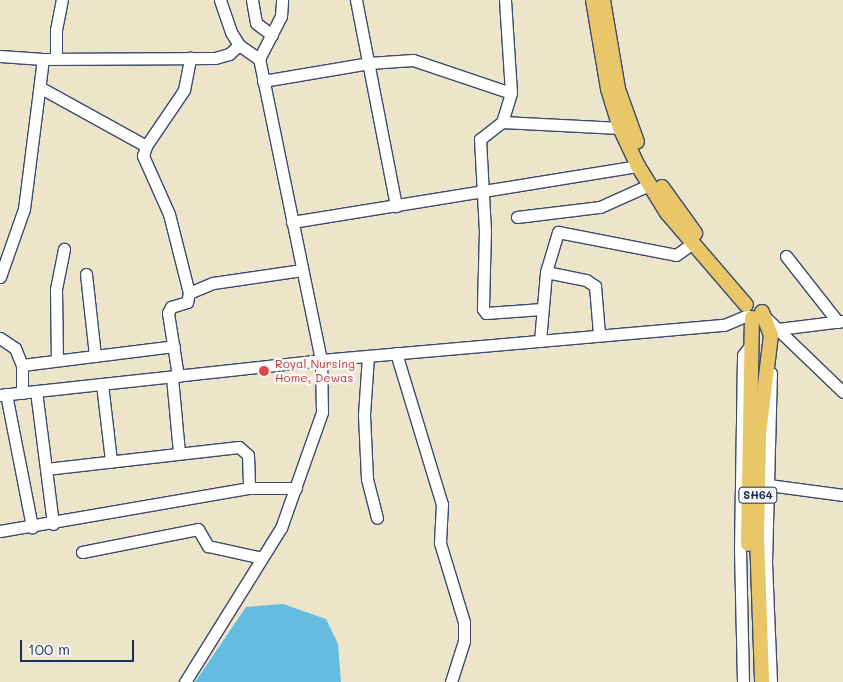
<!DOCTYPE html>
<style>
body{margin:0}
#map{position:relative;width:843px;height:682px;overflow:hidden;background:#ede5c9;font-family:Mali,sans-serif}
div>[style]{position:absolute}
.water>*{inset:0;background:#64bde1}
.roads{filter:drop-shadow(1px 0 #3a4a6e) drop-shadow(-1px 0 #3a4a6e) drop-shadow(0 1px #3a4a6e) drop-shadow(0 -1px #3a4a6e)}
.minor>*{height:11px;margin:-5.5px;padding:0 5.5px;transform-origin:5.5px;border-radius:5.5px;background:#fff}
.major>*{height:14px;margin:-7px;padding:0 7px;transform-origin:7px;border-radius:7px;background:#e9c769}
.dots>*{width:14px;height:14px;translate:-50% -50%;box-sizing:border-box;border:2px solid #f6f6f2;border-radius:50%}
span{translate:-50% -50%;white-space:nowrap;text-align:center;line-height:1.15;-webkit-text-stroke:5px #f6f6f2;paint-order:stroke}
.shield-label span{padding:1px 4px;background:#f6f6f2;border:1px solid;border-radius:4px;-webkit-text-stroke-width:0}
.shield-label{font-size:11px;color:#1b2f5e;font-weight:700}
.health-label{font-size:12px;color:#be3a42}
.left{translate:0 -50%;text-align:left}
.scale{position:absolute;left:20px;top:640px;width:114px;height:22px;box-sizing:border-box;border:2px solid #1b2f5e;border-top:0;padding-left:6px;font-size:15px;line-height:18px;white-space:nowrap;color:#1b2f5e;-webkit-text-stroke:4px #f6f6f2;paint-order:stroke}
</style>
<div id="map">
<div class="water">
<i style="clip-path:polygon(283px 604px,326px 619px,338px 644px,341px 682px,195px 682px,246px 607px)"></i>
</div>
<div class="roads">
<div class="minor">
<i style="left:252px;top:0;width:23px;rotate:80deg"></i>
<i style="left:256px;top:23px;width:20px;rotate:37deg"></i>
<i style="left:356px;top:0;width:210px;rotate:79deg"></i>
<i style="left:505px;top:0;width:93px;rotate:86.3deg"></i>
<i style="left:511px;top:93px;width:30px;rotate:107deg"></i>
<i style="left:502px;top:122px;width:28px;rotate:142deg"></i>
<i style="left:480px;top:139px;width:91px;rotate:86.9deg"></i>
<i style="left:485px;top:230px;width:79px;rotate:91.5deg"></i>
<i style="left:483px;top:309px;width:5px;rotate:53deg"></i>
<i style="left:486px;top:313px;width:56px;rotate:-4.1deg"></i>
<i style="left:0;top:56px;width:43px;rotate:4deg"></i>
<i style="left:43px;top:59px;width:172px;rotate:-0.3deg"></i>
<i style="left:215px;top:58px;width:15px;rotate:-16deg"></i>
<i style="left:229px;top:54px;width:13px;rotate:-42deg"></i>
<i style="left:56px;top:58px;width:28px;rotate:-90deg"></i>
<i style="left:56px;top:30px;width:31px;rotate:-79deg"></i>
<i style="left:259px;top:59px;width:48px;rotate:-62.9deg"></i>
<i style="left:281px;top:16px;width:16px;rotate:-86deg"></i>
<i style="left:263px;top:81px;width:108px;rotate:-9.6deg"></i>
<i style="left:369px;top:63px;width:44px;rotate:-3.9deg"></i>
<i style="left:413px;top:60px;width:103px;rotate:18.6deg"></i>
<i style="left:41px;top:88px;width:120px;rotate:28.9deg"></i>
<i style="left:502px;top:122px;width:118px;rotate:2.9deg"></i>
<i style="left:517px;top:217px;width:84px;rotate:-6.9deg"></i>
<i style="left:600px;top:207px;width:54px;rotate:-24.2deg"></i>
<i style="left:292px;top:222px;width:351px;rotate:-9.2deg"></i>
<i style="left:786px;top:256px;width:84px;rotate:51.8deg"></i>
<i style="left:546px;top:272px;width:41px;rotate:11.3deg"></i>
<i style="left:586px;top:280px;width:11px;rotate:34deg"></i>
<i style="left:595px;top:286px;width:48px;rotate:85.2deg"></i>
<i style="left:86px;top:274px;width:82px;rotate:83.7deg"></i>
<i style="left:0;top:277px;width:72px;rotate:-70.6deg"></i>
<i style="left:24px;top:209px;width:151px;rotate:-82.8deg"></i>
<i style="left:189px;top:293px;width:26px;rotate:-23deg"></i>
<i style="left:213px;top:283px;width:90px;rotate:-8.3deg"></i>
<i style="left:765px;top:317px;width:108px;rotate:43.9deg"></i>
<i style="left:778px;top:329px;width:65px;rotate:-7deg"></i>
<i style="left:0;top:338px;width:18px;rotate:34deg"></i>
<i style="left:15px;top:348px;width:18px;rotate:68deg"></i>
<i style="left:540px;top:341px;width:69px;rotate:-85deg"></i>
<i style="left:546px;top:272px;width:42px;rotate:-73.3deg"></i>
<i style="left:558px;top:232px;width:120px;rotate:11deg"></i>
<i style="left:676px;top:255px;width:19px;rotate:-35deg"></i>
<i style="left:396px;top:353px;width:158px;rotate:73.1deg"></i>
<i style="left:442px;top:504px;width:39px;rotate:93deg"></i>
<i style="left:440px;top:543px;width:83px;rotate:73.1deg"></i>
<i style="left:464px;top:622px;width:19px;rotate:90deg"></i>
<i style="left:464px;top:641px;width:43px;rotate:107.6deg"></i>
<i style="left:368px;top:356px;width:59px;rotate:93.9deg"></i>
<i style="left:364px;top:415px;width:64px;rotate:87.3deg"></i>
<i style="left:367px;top:479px;width:40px;rotate:75.6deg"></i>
<i style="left:57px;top:360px;width:71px;rotate:-90.8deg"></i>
<i style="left:56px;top:289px;width:41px;rotate:-78.7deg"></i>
<i style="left:178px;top:376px;width:64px;rotate:-99deg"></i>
<i style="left:168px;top:313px;width:7px;rotate:-63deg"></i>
<i style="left:171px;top:307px;width:17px;rotate:-17deg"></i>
<i style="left:187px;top:302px;width:9px;rotate:-77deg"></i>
<i style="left:189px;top:293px;width:81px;rotate:-104.2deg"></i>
<i style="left:169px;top:214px;width:64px;rotate:-114.1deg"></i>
<i style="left:143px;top:156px;width:10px;rotate:-73deg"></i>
<i style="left:146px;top:146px;width:68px;rotate:-55.8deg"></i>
<i style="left:184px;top:90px;width:33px;rotate:-79deg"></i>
<i style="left:172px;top:377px;width:76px;rotate:84.7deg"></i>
<i style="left:102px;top:384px;width:78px;rotate:83.3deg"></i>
<i style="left:36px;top:391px;width:134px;rotate:82.7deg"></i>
<i style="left:22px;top:393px;width:28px;rotate:-90deg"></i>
<i style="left:22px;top:365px;width:153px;rotate:-7.1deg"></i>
<i style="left:6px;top:394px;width:136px;rotate:78.9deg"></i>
<i style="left:0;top:395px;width:323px;rotate:-6.2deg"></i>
<i style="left:321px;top:360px;width:405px;rotate:-5deg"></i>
<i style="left:724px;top:325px;width:25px;rotate:-23deg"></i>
<i style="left:46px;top:469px;width:194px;rotate:-6.5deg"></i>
<i style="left:239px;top:447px;width:12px;rotate:42deg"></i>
<i style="left:248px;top:455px;width:33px;rotate:88deg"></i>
<i style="left:761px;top:484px;width:83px;rotate:7.6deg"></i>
<i style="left:0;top:531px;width:253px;rotate:-9.8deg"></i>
<i style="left:249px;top:488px;width:47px"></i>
<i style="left:82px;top:552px;width:118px;rotate:-11.2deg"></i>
<i style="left:198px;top:529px;width:20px;rotate:60deg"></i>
<i style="left:208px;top:546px;width:55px;rotate:12.5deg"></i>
<i style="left:185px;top:682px;width:181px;rotate:-58.1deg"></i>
<i style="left:281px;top:528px;width:123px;rotate:-70.5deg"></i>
<i style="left:322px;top:412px;width:52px;rotate:-91.1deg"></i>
<i style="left:321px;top:360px;width:307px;rotate:-101.6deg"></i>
<i style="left:259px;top:59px;width:24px;rotate:-145deg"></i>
<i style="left:239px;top:45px;width:15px;rotate:-122deg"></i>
<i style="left:231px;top:32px;width:34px;rotate:-109deg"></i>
<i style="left:743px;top:682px;width:134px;rotate:-91.3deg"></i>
<i style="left:740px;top:548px;width:193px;rotate:-89.1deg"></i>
<i style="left:743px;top:355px;width:15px;rotate:-53deg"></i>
<i style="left:771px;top:682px;width:120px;rotate:-92.4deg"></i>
<i style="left:766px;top:562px;width:189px;rotate:-88.5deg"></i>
</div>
<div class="major">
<i style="left:593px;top:0;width:90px;rotate:80.4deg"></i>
<i style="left:608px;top:89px;width:41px;rotate:72.9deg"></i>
<i style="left:620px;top:128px;width:42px;rotate:64.7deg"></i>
<i style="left:638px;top:166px;width:55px;rotate:58.3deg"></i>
<i style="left:667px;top:213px;width:121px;rotate:49.3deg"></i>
<i style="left:603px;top:0;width:90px;rotate:80.4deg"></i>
<i style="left:618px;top:89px;width:56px;rotate:70.3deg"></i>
<i style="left:662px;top:187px;width:57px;rotate:54.3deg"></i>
<i style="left:762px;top:312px;width:25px;rotate:69deg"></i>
<i style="left:771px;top:335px;width:100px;rotate:96.9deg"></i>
<i style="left:759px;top:434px;width:102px;rotate:91.1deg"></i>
<i style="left:757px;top:536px;width:146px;rotate:88deg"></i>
<i style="left:748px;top:544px;width:226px;rotate:-89deg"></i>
</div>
</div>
<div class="dots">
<i style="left:264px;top:371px;background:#e0444e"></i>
</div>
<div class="shield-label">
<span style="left:758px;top:495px">SH64</span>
</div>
<div class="health-label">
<span class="left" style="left:275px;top:371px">Royal Nursing<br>Home, Dewas</span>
</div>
<div class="scale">100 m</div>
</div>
